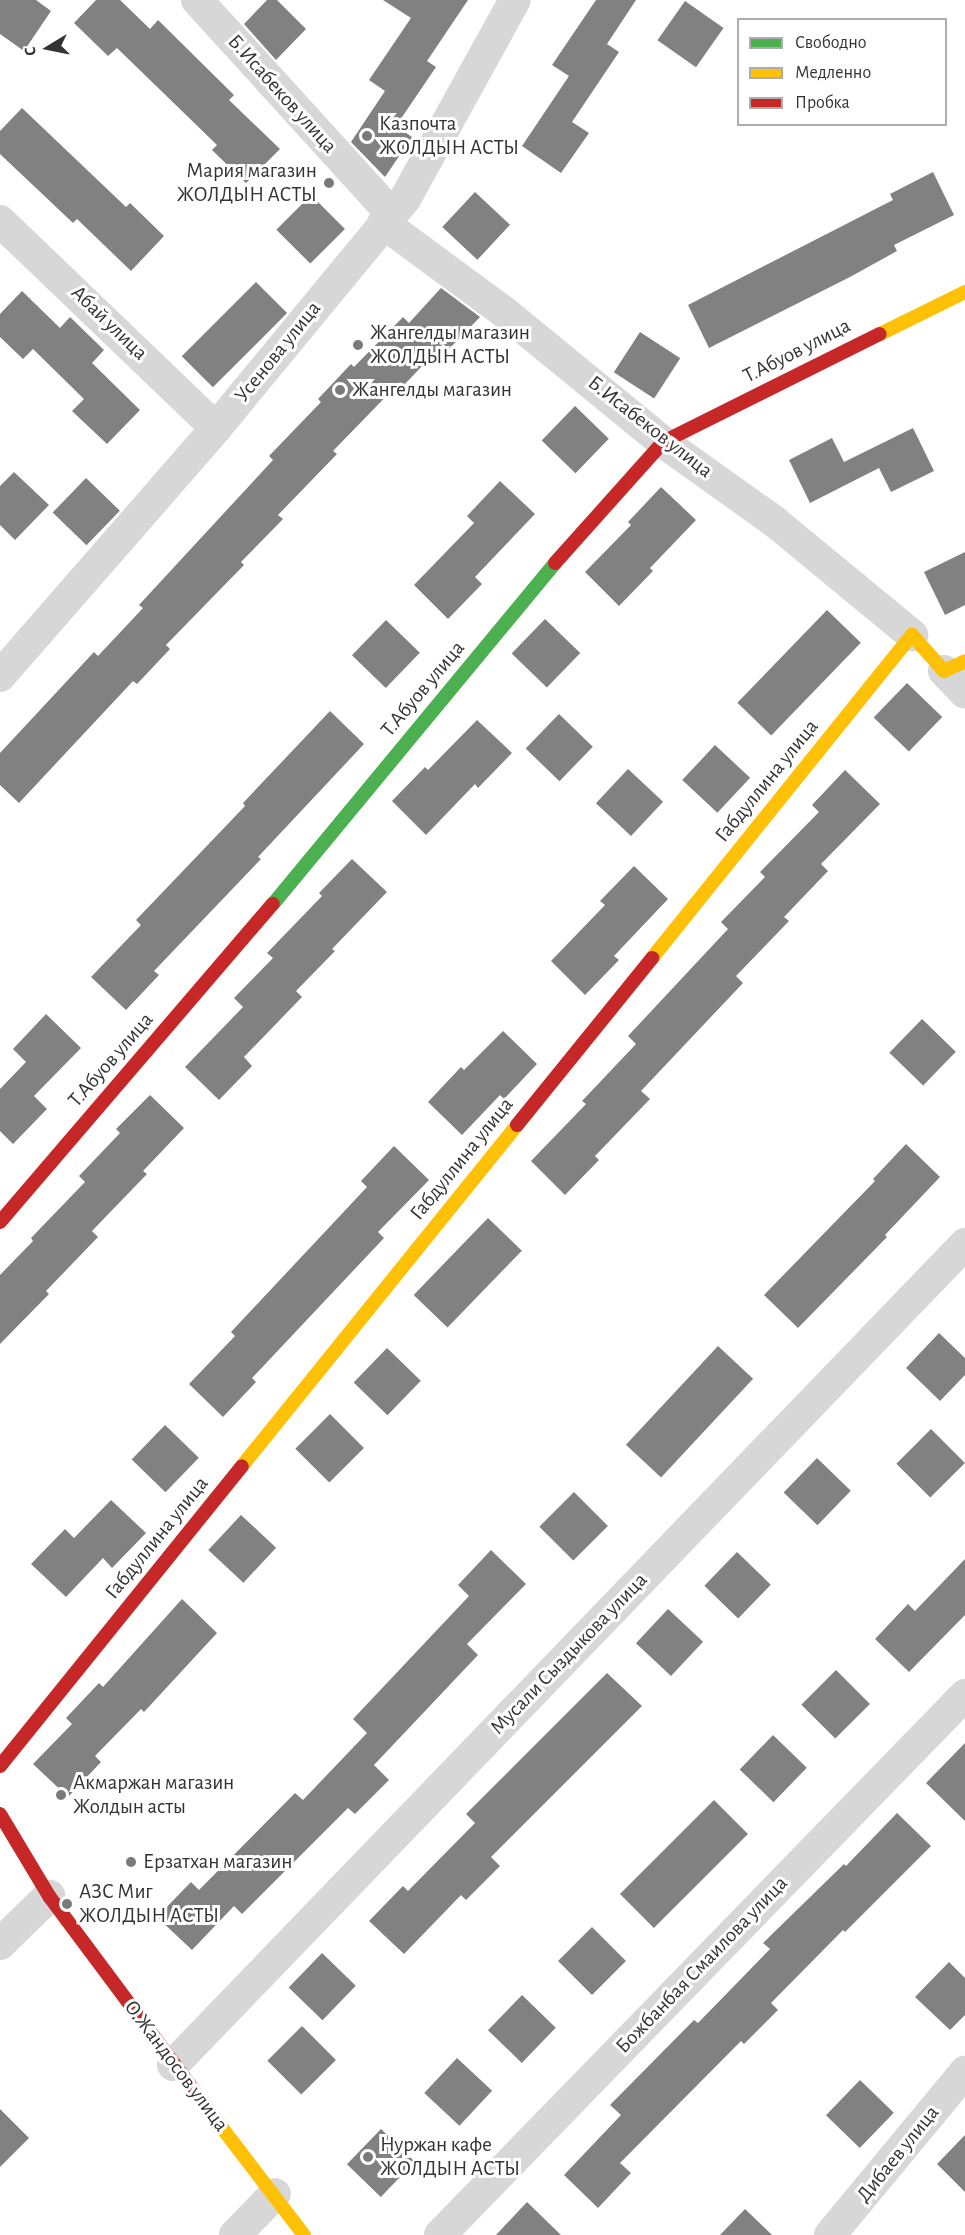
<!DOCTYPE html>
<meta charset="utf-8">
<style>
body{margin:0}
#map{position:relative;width:965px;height:2235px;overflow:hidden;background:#fff;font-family:"Alegreya Sans",sans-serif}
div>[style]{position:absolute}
.building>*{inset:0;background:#818181;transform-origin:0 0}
.street>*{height:32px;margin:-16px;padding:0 16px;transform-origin:16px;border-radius:16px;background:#d7d7d7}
.fast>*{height:14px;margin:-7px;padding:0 7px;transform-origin:7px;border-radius:7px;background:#4caf50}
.slow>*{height:14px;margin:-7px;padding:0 7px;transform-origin:7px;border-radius:7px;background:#ffc107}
.jam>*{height:14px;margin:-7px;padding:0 7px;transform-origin:7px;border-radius:7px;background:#c62828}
.dots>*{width:16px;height:16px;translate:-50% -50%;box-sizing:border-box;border:3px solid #fff;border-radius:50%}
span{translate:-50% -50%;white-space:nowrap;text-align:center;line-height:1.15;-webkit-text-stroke:6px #fff;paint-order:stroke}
.street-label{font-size:21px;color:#333}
.poi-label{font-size:21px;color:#333}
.left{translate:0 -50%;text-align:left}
.right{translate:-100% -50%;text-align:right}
.legend{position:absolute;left:737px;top:18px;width:210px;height:108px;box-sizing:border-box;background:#fff;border:2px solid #adadad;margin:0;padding:8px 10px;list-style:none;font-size:18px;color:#333}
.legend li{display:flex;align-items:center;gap:12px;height:30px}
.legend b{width:30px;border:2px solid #adadad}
.north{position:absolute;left:18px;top:18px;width:60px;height:60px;-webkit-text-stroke:4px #fff;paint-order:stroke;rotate:260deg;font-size:16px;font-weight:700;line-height:24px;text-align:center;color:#333}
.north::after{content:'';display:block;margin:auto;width:21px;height:27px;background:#333;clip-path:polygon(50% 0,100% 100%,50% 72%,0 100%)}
</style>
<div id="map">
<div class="building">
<i style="clip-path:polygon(0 0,36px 0,51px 11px,24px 51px,0 34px)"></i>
<i style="clip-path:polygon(96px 0,120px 0,150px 29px,158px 20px,234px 95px,229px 100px,280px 149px,246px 183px,212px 150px,217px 145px,117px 48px,108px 56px,74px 23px)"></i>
<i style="clip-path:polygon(267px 0,277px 0,306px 29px,276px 60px,244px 24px)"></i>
<i style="clip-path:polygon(383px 0,468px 0,427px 61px,436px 67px,396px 126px,412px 137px,385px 177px,351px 142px,385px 91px,369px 80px,411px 18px)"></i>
<i style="clip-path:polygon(596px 0,636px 0,607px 44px,619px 52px,572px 122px,589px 133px,561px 173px,522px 146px,569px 76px,552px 65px)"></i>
<i style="left:685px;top:1px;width:47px;height:48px;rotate:35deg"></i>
<i style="clip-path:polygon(22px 108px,126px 207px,130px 203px,164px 236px,131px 271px,77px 219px,73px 223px,0 154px,0 131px)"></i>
<i style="clip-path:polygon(933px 172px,954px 215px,894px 245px,897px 251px,850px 277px,709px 348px,688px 305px,893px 200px,890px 194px)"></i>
<i style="left:475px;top:192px;width:48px;height:48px;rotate:43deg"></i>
<i style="left:311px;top:195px;width:48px;height:49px;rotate:45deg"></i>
<i style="left:256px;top:282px;width:44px;height:105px;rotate:45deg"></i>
<i style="clip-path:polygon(441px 288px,480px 317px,449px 349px,443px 344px,404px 385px,400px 382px,333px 451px,337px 454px,278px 515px,283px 519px,241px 562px,244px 565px,166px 645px,170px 649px,137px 684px,133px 681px,19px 803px,0 785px,0 753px,94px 652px,98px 656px,143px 608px,139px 605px,273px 460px,269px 456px,321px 402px,318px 399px,351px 364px,354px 367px,403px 317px,409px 323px)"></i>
<i style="clip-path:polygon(22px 291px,60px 328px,70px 317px,104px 350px,92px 363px,140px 410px,107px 444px,72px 411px,84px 399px,33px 349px,23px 359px,0 337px,0 314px)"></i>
<i style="left:640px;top:332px;width:48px;height:48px;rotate:33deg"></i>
<i style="left:575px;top:406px;width:47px;height:48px;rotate:44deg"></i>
<i style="clip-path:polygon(913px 428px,934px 471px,891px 492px,879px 468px,810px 503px,789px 460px,832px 438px,844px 462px)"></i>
<i style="clip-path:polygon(14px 472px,49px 505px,15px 540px,0 525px,0 486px)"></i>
<i style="left:86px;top:478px;width:47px;height:48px;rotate:44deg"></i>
<i style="clip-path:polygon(500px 481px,535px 514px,475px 577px,482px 584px,448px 619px,414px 585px,474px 523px,467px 516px)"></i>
<i style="clip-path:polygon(661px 487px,696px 520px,650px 568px,653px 571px,619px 606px,585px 572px,631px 525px,628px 522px)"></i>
<i style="clip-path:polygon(965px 552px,965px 605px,945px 615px,924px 572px)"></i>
<i style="left:827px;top:610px;width:47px;height:129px;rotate:44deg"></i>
<i style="left:545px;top:619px;width:49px;height:48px;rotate:44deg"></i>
<i style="left:386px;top:620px;width:47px;height:49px;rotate:44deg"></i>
<i style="left:907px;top:683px;width:49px;height:48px;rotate:44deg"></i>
<i style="clip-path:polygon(330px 711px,364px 744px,258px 857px,261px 859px,154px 971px,159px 975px,126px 1010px,91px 977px,141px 925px,136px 920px,245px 806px,243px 803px)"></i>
<i style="left:559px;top:714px;width:47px;height:48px;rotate:44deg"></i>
<i style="clip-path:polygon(477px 720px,512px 753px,478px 788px,475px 784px,426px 835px,392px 801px,425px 767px,428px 770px)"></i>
<i style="left:715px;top:745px;width:48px;height:48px;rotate:43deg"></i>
<i style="left:628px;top:769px;width:48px;height:47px;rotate:43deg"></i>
<i style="clip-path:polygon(845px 770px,880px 804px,821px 864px,828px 871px,784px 917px,789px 921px,736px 976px,743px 983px,641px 1091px,650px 1099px,595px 1156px,599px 1160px,565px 1195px,531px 1161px,586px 1104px,582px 1101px,636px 1044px,628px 1036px,728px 929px,721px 922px,765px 877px,760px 872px,819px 812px,812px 805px)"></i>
<i style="clip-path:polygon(352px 859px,387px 892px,332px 949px,335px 951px,296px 991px,302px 997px,244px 1057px,252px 1066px,219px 1100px,185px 1067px,243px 1007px,234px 998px,273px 958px,267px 953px,322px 896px,319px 893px)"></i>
<i style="clip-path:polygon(634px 866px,668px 899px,614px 956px,619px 960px,585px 995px,551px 961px,605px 905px,600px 901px)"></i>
<i style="clip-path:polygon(46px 1014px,81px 1048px,34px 1096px,47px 1109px,13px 1144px,0 1131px,0 1089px,26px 1062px,13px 1049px)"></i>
<i style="left:922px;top:1019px;width:47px;height:47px;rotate:44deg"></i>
<i style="clip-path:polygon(503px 1031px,537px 1064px,504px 1099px,500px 1095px,462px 1135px,428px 1102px,461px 1067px,464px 1070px)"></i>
<i style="clip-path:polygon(150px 1095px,184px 1128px,143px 1171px,147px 1174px,92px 1231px,98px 1237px,46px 1291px,49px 1294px,0 1344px,0 1275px,33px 1241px,31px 1238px,85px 1182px,79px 1176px,120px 1133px,116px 1129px)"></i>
<i style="clip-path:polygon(906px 1144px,940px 1177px,885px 1235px,887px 1237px,798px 1328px,764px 1295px,875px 1181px,873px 1179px)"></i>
<i style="clip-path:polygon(394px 1146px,429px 1180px,378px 1232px,384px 1238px,252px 1378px,256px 1382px,223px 1417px,189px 1384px,235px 1336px,231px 1332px,367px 1187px,361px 1181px)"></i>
<i style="left:488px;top:1218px;width:47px;height:107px;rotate:44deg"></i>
<i style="clip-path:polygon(939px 1333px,965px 1358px,965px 1375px,940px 1401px,906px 1368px)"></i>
<i style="left:718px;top:1346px;width:48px;height:135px;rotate:43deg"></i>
<i style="left:387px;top:1348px;width:47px;height:48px;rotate:44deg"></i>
<i style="left:330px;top:1414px;width:48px;height:49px;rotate:45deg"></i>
<i style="left:165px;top:1425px;width:47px;height:48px;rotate:44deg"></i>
<i style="left:931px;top:1429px;width:48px;height:49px;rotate:45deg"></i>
<i style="left:817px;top:1458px;width:47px;height:48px;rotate:44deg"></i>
<i style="left:574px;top:1492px;width:48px;height:49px;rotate:45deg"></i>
<i style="clip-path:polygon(111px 1500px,146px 1533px,112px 1568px,103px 1558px,66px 1597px,31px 1564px,65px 1529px,74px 1538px)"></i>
<i style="left:241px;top:1515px;width:48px;height:48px;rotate:43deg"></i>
<i style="clip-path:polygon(491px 1550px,526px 1584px,467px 1644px,478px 1655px,374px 1765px,389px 1780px,355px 1814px,348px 1808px,242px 1914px,234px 1906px,192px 1950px,157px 1917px,191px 1882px,199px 1890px,295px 1793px,303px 1800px,367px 1733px,353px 1719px,469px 1596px,458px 1585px)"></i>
<i style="left:737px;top:1552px;width:47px;height:47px;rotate:44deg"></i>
<i style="clip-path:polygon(965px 1559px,965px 1615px,909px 1672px,875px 1639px,908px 1604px,915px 1611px)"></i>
<i style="clip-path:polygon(182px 1599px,217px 1633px,144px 1712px,141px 1709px,95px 1756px,101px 1762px,68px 1797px,33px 1764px,72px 1724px,66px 1718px,99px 1683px,103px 1687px)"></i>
<i style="left:668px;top:1609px;width:48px;height:47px;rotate:43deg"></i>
<i style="left:836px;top:1670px;width:48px;height:49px;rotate:45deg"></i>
<i style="clip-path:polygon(607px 1673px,642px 1706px,491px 1857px,500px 1866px,466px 1900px,461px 1895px,404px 1954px,369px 1921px,403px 1886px,408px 1891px,475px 1823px,466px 1814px)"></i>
<i style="left:773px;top:1735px;width:47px;height:48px;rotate:44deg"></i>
<i style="clip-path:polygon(965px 1743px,965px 1821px,926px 1783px)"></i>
<i style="left:714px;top:1800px;width:48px;height:133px;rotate:45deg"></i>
<i style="clip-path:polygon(897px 1813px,931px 1846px,845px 1932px,843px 1930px,771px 2003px,778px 2010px,744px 2044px,741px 2041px,620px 2163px,631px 2173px,598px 2208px,564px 2175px,621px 2115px,610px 2105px,694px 2020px,698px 2023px,770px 1949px,763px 1943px,844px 1864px,846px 1866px)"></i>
<i style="left:592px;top:1927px;width:48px;height:48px;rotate:45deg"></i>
<i style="left:322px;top:1953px;width:47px;height:48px;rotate:44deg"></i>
<i style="clip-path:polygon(949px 1962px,965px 1978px,965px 2015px,950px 2030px,915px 1997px)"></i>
<i style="left:522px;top:1995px;width:47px;height:49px;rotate:44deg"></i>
<i style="left:302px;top:2026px;width:48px;height:49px;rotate:45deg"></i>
<i style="left:457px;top:2058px;width:48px;height:48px;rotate:43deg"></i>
<i style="left:860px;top:2080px;width:47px;height:49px;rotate:44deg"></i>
<i style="clip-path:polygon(0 2109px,29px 2138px,0 2167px)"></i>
<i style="left:381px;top:2129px;width:47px;height:49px;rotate:44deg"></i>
<i style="clip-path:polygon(965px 2135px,965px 2192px,937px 2164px)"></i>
<i style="clip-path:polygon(527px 2202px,561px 2235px,496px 2235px)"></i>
<i style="clip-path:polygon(745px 2209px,772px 2235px,720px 2235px)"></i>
</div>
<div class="street">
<i style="left:197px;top:0;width:290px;rotate:47.7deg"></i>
<i style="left:0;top:221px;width:299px;rotate:43.8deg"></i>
<i style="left:383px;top:223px;width:150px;rotate:36.3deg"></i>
<i style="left:504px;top:312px;width:205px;rotate:39.3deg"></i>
<i style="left:663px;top:442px;width:138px;rotate:35.5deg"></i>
<i style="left:775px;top:522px;width:178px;rotate:39.5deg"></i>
<i style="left:944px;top:671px;width:30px;rotate:46deg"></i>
<i style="left:0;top:676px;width:329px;rotate:-48.9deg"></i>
<i style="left:216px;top:428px;width:297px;rotate:-50.5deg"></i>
<i style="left:405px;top:199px;width:227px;rotate:-61.1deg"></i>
<i style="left:0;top:1944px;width:69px;rotate:-44.4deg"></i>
<i style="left:173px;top:2065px;width:1141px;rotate:-46.03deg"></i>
<i style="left:235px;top:2235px;width:57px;rotate:-45.7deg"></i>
<i style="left:440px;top:2235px;width:753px;rotate:-45.81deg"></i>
<i style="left:830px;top:2235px;width:212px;rotate:-50.4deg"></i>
</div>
<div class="fast">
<i style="left:273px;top:904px;width:442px;rotate:-50.4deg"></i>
</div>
<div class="slow">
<i style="left:880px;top:334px;width:95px;rotate:-26.3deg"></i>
<i style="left:652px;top:958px;width:415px;rotate:-51.2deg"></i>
<i style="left:912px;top:635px;width:48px;rotate:48.4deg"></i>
<i style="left:944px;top:671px;width:23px;rotate:-25deg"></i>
<i style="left:242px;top:1466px;width:438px;rotate:-51.1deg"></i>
<i style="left:216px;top:2120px;width:145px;rotate:52.6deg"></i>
</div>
<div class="jam">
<i style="left:555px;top:563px;width:162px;rotate:-48.2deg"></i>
<i style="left:663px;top:442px;width:242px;rotate:-26.5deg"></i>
<i style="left:517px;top:1125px;width:215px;rotate:-51deg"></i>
<i style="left:0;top:1222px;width:419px;rotate:-49.4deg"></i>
<i style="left:0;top:1766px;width:385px;rotate:-51.1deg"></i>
<i style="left:0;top:1814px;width:96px;rotate:59.1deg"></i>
<i style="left:49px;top:1896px;width:279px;rotate:53.3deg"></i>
</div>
<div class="dots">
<i style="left:367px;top:136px;background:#7a7a7a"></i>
<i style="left:329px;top:183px;background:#7a7a7a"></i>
<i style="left:358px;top:345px;background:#7a7a7a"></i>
<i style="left:340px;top:390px;background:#7a7a7a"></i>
<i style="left:61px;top:1795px;background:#7a7a7a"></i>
<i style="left:131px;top:1862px;background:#7a7a7a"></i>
<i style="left:67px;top:1904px;background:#7a7a7a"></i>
<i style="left:368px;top:2157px;background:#7a7a7a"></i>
</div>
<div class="street-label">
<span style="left:282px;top:94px;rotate:48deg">Б.Исабеков улица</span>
<span style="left:109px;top:323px;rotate:44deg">Абай улица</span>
<span style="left:797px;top:351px;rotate:-27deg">Т.Абуов улица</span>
<span style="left:278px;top:352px;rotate:-51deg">Усенова улица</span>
<span style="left:650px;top:427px;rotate:38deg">Б.Исабеков улица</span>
<span style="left:423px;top:689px;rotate:-50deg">Т.Абуов улица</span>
<span style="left:767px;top:781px;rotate:-51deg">Габдуллина улица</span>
<span style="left:111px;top:1060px;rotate:-49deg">Т.Абуов улица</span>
<span style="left:462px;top:1159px;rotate:-51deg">Габдуллина улица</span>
<span style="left:157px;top:1538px;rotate:-51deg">Габдуллина улица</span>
<span style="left:569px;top:1654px;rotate:-46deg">Мусали Сыздыкова улица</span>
<span style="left:702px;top:1965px;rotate:-46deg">Божбанбая Смаилова улица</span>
<span style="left:176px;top:2066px;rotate:53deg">О.Жандосов улица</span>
<span style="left:898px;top:2154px;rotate:-51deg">Дибаев улица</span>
</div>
<div class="poi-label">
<span class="left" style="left:379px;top:136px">Казпочта<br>ЖОЛДЫН АСТЫ</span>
<span class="right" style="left:317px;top:183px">Мария магазин<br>ЖОЛДЫН АСТЫ</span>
<span class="left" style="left:370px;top:345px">Жангелды магазин<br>ЖОЛДЫН АСТЫ</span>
<span class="left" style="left:352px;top:390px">Жангелды магазин</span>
<span class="left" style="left:73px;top:1795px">Акмаржан магазин<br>Жолдын асты</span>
<span class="left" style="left:143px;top:1862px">Ерзатхан магазин</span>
<span class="left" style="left:79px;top:1904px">АЗС Миг<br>ЖОЛДЫН АСТЫ</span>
<span class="left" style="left:380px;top:2157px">Нуржан кафе<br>ЖОЛДЫН АСТЫ</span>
</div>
<ul class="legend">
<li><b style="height:8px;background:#4caf50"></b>Свободно</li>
<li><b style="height:8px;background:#ffc107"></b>Медленно</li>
<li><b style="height:8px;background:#c62828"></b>Пробка</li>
</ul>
<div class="north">С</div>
</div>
